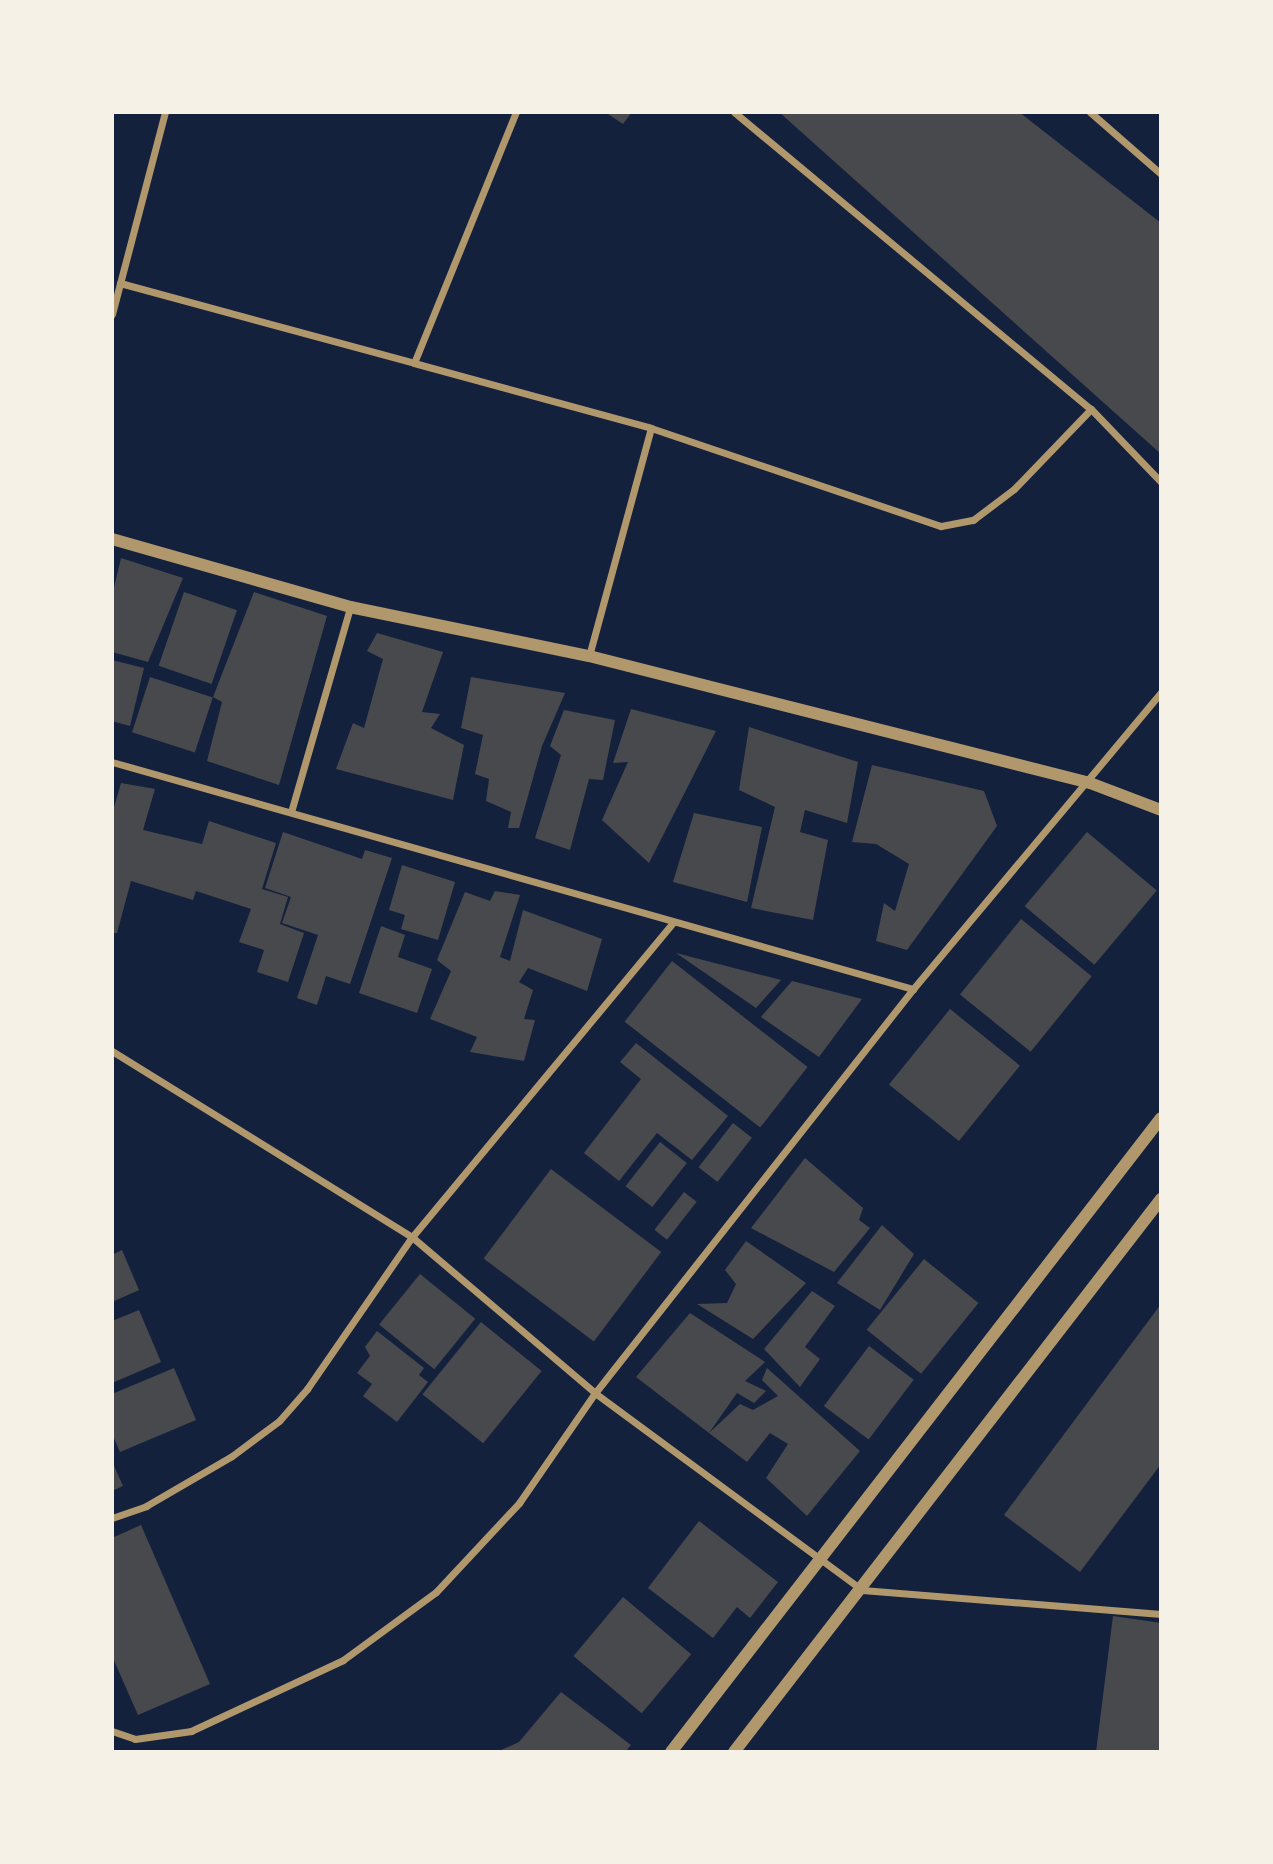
<!DOCTYPE html>
<style>
body{margin:0}
#map{position:relative;width:1273px;height:1864px;overflow:hidden;background:#14213d;font-family:"Work Sans",sans-serif}
div>[style]{position:absolute}
.building>*{inset:0;background:#48494c;transform-origin:0 0}
.minor>*{height:7px;margin:-3.5px;padding:0 3.5px;transform-origin:3.5px;border-radius:3.5px;background:#b1986c}
.tertiary>*{height:12px;margin:-6px;padding:0 6px;transform-origin:6px;border-radius:6px;background:#b1986c}
span{translate:-50% -50%;white-space:nowrap;text-align:center;line-height:1.15;-webkit-text-stroke:6px #f6f1e7;paint-order:stroke}
.frame{position:absolute;inset:0;border:114px solid #f6f1e7;pointer-events:none}
</style>
<div id="map">
<div class="building">
<i style="clip-path:polygon(605px 112px,632px 112px,623px 124px)"></i>
<i style="clip-path:polygon(779px 112px,1019px 112px,1161px 223px,1161px 454px)"></i>
<i style="clip-path:polygon(121px 558px,183px 578px,148px 662px,112px 652px,112px 596px)"></i>
<i style="left:184px;top:592px;width:56px;height:78px;rotate:19deg"></i>
<i style="clip-path:polygon(254px 592px,327px 616px,279px 785px,207px 761px,222px 702px,213px 697px)"></i>
<i style="clip-path:polygon(377px 633px,443px 652px,422px 712px,440px 714px,431px 728px,464px 745px,453px 800px,336px 769px,353px 723px,364px 728px,383px 659px,367px 651px)"></i>
<i style="clip-path:polygon(112px 660px,144px 668px,130px 726px,112px 721px)"></i>
<i style="left:150px;top:677px;width:66px;height:58px;rotate:18deg"></i>
<i style="clip-path:polygon(471px 677px,565px 693px,542px 746px,519px 828px,508px 828px,511px 812px,486px 801px,489px 779px,475px 774px,483px 735px,461px 728px)"></i>
<i style="clip-path:polygon(631px 709px,716px 731px,649px 863px,602px 820px,628px 762px,613px 763px)"></i>
<i style="clip-path:polygon(564px 710px,615px 720px,603px 780px,589px 779px,570px 850px,535px 838px,561px 755px,550px 746px)"></i>
<i style="clip-path:polygon(749px 727px,858px 762px,847px 823px,805px 810px,800px 832px,828px 840px,813px 920px,751px 908px,775px 807px,739px 790px)"></i>
<i style="clip-path:polygon(872px 765px,984px 791px,997px 826px,907px 950px,876px 941px,884px 903px,895px 911px,909px 864px,876px 844px,852px 842px)"></i>
<i style="clip-path:polygon(121px 783px,155px 789px,143px 830px,202px 844px,209px 821px,276px 843px,262px 889px,288px 897px,280px 924px,304px 933px,288px 982px,257px 972px,264px 950px,239px 942px,251px 909px,196px 891px,193px 900px,131px 881px,117px 933px,112px 933px,112px 814px)"></i>
<i style="clip-path:polygon(694px 813px,762px 827px,747px 902px,673px 882px)"></i>
<i style="clip-path:polygon(283px 832px,362px 859px,365px 850px,392px 858px,350px 984px,326px 976px,317px 1005px,297px 998px,318px 935px,282px 923px,291px 897px,265px 888px)"></i>
<i style="left:1087px;top:832px;width:91px;height:97px;rotate:40deg"></i>
<i style="clip-path:polygon(402px 865px,455px 882px,438px 940px,401px 929px,405px 915px,389px 910px)"></i>
<i style="clip-path:polygon(495px 891px,520px 895px,500px 957px,510px 961px,523px 910px,602px 939px,587px 991px,528px 968px,519px 982px,533px 990px,524px 1019px,535px 1020px,524px 1061px,470px 1052px,477px 1037px,430px 1019px,451px 971px,437px 960px,465px 892px,490px 901px)"></i>
<i style="left:1021px;top:919px;width:91px;height:97px;rotate:39deg"></i>
<i style="clip-path:polygon(381px 926px,405px 935px,398px 957px,432px 969px,417px 1013px,359px 993px)"></i>
<i style="clip-path:polygon(676px 953px,781px 980px,756px 1008px)"></i>
<i style="left:672px;top:961px;width:172px;height:77px;rotate:38deg"></i>
<i style="clip-path:polygon(792px 981px,862px 999px,819px 1057px,761px 1017px)"></i>
<i style="left:950px;top:1009px;width:90px;height:97px;rotate:39deg"></i>
<i style="clip-path:polygon(636px 1043px,728px 1116px,692px 1160px,657px 1133px,619px 1181px,584px 1153px,641px 1079px,620px 1062px)"></i>
<i style="left:733px;top:1123px;width:24px;height:56px;rotate:38deg"></i>
<i style="left:660px;top:1142px;width:34px;height:56px;rotate:38deg"></i>
<i style="clip-path:polygon(805px 1158px,863px 1208px,859px 1220px,870px 1228px,834px 1272px,751px 1228px)"></i>
<i style="left:551px;top:1169px;width:138px;height:112px;rotate:37deg"></i>
<i style="left:684px;top:1192px;width:16px;height:48px;rotate:38deg"></i>
<i style="clip-path:polygon(882px 1225px,914px 1254px,880px 1310px,837px 1283px)"></i>
<i style="clip-path:polygon(746px 1241px,806px 1283px,753px 1339px,697px 1304px,727px 1303px,736px 1284px,725px 1270px)"></i>
<i style="clip-path:polygon(122px 1250px,139px 1290px,112px 1302px,112px 1255px)"></i>
<i style="left:924px;top:1259px;width:70px;height:91px;rotate:39deg"></i>
<i style="left:420px;top:1274px;width:71px;height:65px;rotate:39deg"></i>
<i style="clip-path:polygon(812px 1291px,835px 1306px,805px 1347px,820px 1359px,800px 1387px,764px 1349px)"></i>
<i style="clip-path:polygon(1161px 1304px,1161px 1464px,1080px 1572px,1004px 1515px)"></i>
<i style="clip-path:polygon(139px 1310px,161px 1362px,112px 1383px,112px 1321px)"></i>
<i style="clip-path:polygon(690px 1313px,765px 1362px,745px 1381px,766px 1391px,754px 1403px,737px 1393px,709px 1433px,740px 1404px,753px 1410px,778px 1396px,762px 1380px,767px 1368px,860px 1451px,807px 1516px,766px 1478px,788px 1444px,770px 1433px,747px 1462px,709px 1433px,636px 1377px)"></i>
<i style="left:481px;top:1322px;width:78px;height:93px;rotate:39deg"></i>
<i style="clip-path:polygon(377px 1331px,424px 1368px,419px 1375px,428px 1382px,397px 1422px,363px 1396px,372px 1384px,357px 1373px,370px 1356px,365px 1347px)"></i>
<i style="left:869px;top:1346px;width:56px;height:75px;rotate:37deg"></i>
<i style="clip-path:polygon(174px 1368px,196px 1420px,120px 1452px,112px 1434px,112px 1394px)"></i>
<i style="clip-path:polygon(112px 1461px,123px 1486px,112px 1491px)"></i>
<i style="clip-path:polygon(699px 1521px,778px 1582px,750px 1618px,737px 1607px,713px 1638px,648px 1588px)"></i>
<i style="clip-path:polygon(141px 1525px,210px 1684px,138px 1715px,112px 1656px,112px 1538px)"></i>
<i style="left:623px;top:1597px;width:89px;height:77px;rotate:40deg"></i>
<i style="clip-path:polygon(1113px 1616px,1161px 1623px,1161px 1752px,1096px 1752px)"></i>
<i style="clip-path:polygon(561px 1692px,631px 1745px,625px 1752px,497px 1752px,519px 1742px)"></i>
</div>
<div class="minor">
<i style="left:734px;top:112px;width:464px;rotate:39.8deg"></i>
<i style="left:1090px;top:112px;width:94px;rotate:41.1deg"></i>
<i style="left:120px;top:283px;width:305px;rotate:15.2deg"></i>
<i style="left:414px;top:363px;width:271px;rotate:-67.9deg"></i>
<i style="left:112px;top:314px;width:209px;rotate:-75.3deg"></i>
<i style="left:414px;top:363px;width:246px;rotate:15.3deg"></i>
<i style="left:651px;top:428px;width:306px;rotate:18.7deg"></i>
<i style="left:941px;top:526px;width:33px;rotate:-11deg"></i>
<i style="left:973px;top:520px;width:51px;rotate:-37.1deg"></i>
<i style="left:1014px;top:489px;width:111px;rotate:-46.1deg"></i>
<i style="left:1091px;top:409px;width:101px;rotate:46.2deg"></i>
<i style="left:589px;top:656px;width:236px;rotate:-74.8deg"></i>
<i style="left:112px;top:762px;width:833px;rotate:15.82deg"></i>
<i style="left:291px;top:812px;width:213px;rotate:-73.9deg"></i>
<i style="left:112px;top:1051px;width:353px;rotate:31.8deg"></i>
<i style="left:412px;top:1237px;width:240px;rotate:40.4deg"></i>
<i style="left:595px;top:1393px;width:332px;rotate:36.4deg"></i>
<i style="left:862px;top:1590px;width:300px;rotate:4.6deg"></i>
<i style="left:112px;top:1518px;width:36px;rotate:-19deg"></i>
<i style="left:146px;top:1506px;width:99px;rotate:-30.2deg"></i>
<i style="left:232px;top:1456px;width:59px;rotate:-36.7deg"></i>
<i style="left:279px;top:1421px;width:43px;rotate:-48.8deg"></i>
<i style="left:307px;top:1389px;width:185px;rotate:-55.4deg"></i>
<i style="left:412px;top:1237px;width:407px;rotate:-50.3deg"></i>
<i style="left:112px;top:1731px;width:24px;rotate:19deg"></i>
<i style="left:135px;top:1739px;width:57px;rotate:-8.1deg"></i>
<i style="left:191px;top:1731px;width:168px;rotate:-25deg"></i>
<i style="left:343px;top:1660px;width:115px;rotate:-36.2deg"></i>
<i style="left:436px;top:1592px;width:122px;rotate:-47deg"></i>
<i style="left:519px;top:1503px;width:134px;rotate:-55.4deg"></i>
<i style="left:595px;top:1393px;width:514px;rotate:-51.79deg"></i>
<i style="left:913px;top:989px;width:387px;rotate:-50.1deg"></i>
</div>
<div class="tertiary">
<i style="left:112px;top:539px;width:248px;rotate:15.9deg"></i>
<i style="left:350px;top:607px;width:244px;rotate:11.6deg"></i>
<i style="left:589px;top:656px;width:517px;rotate:14.22deg"></i>
<i style="left:1090px;top:783px;width:76px;rotate:20.8deg"></i>
<i style="left:671px;top:1752px;width:801px;rotate:-52.3deg"></i>
<i style="left:734px;top:1752px;width:699px;rotate:-52.33deg"></i>
</div>
<div class="frame"></div>
</div>
